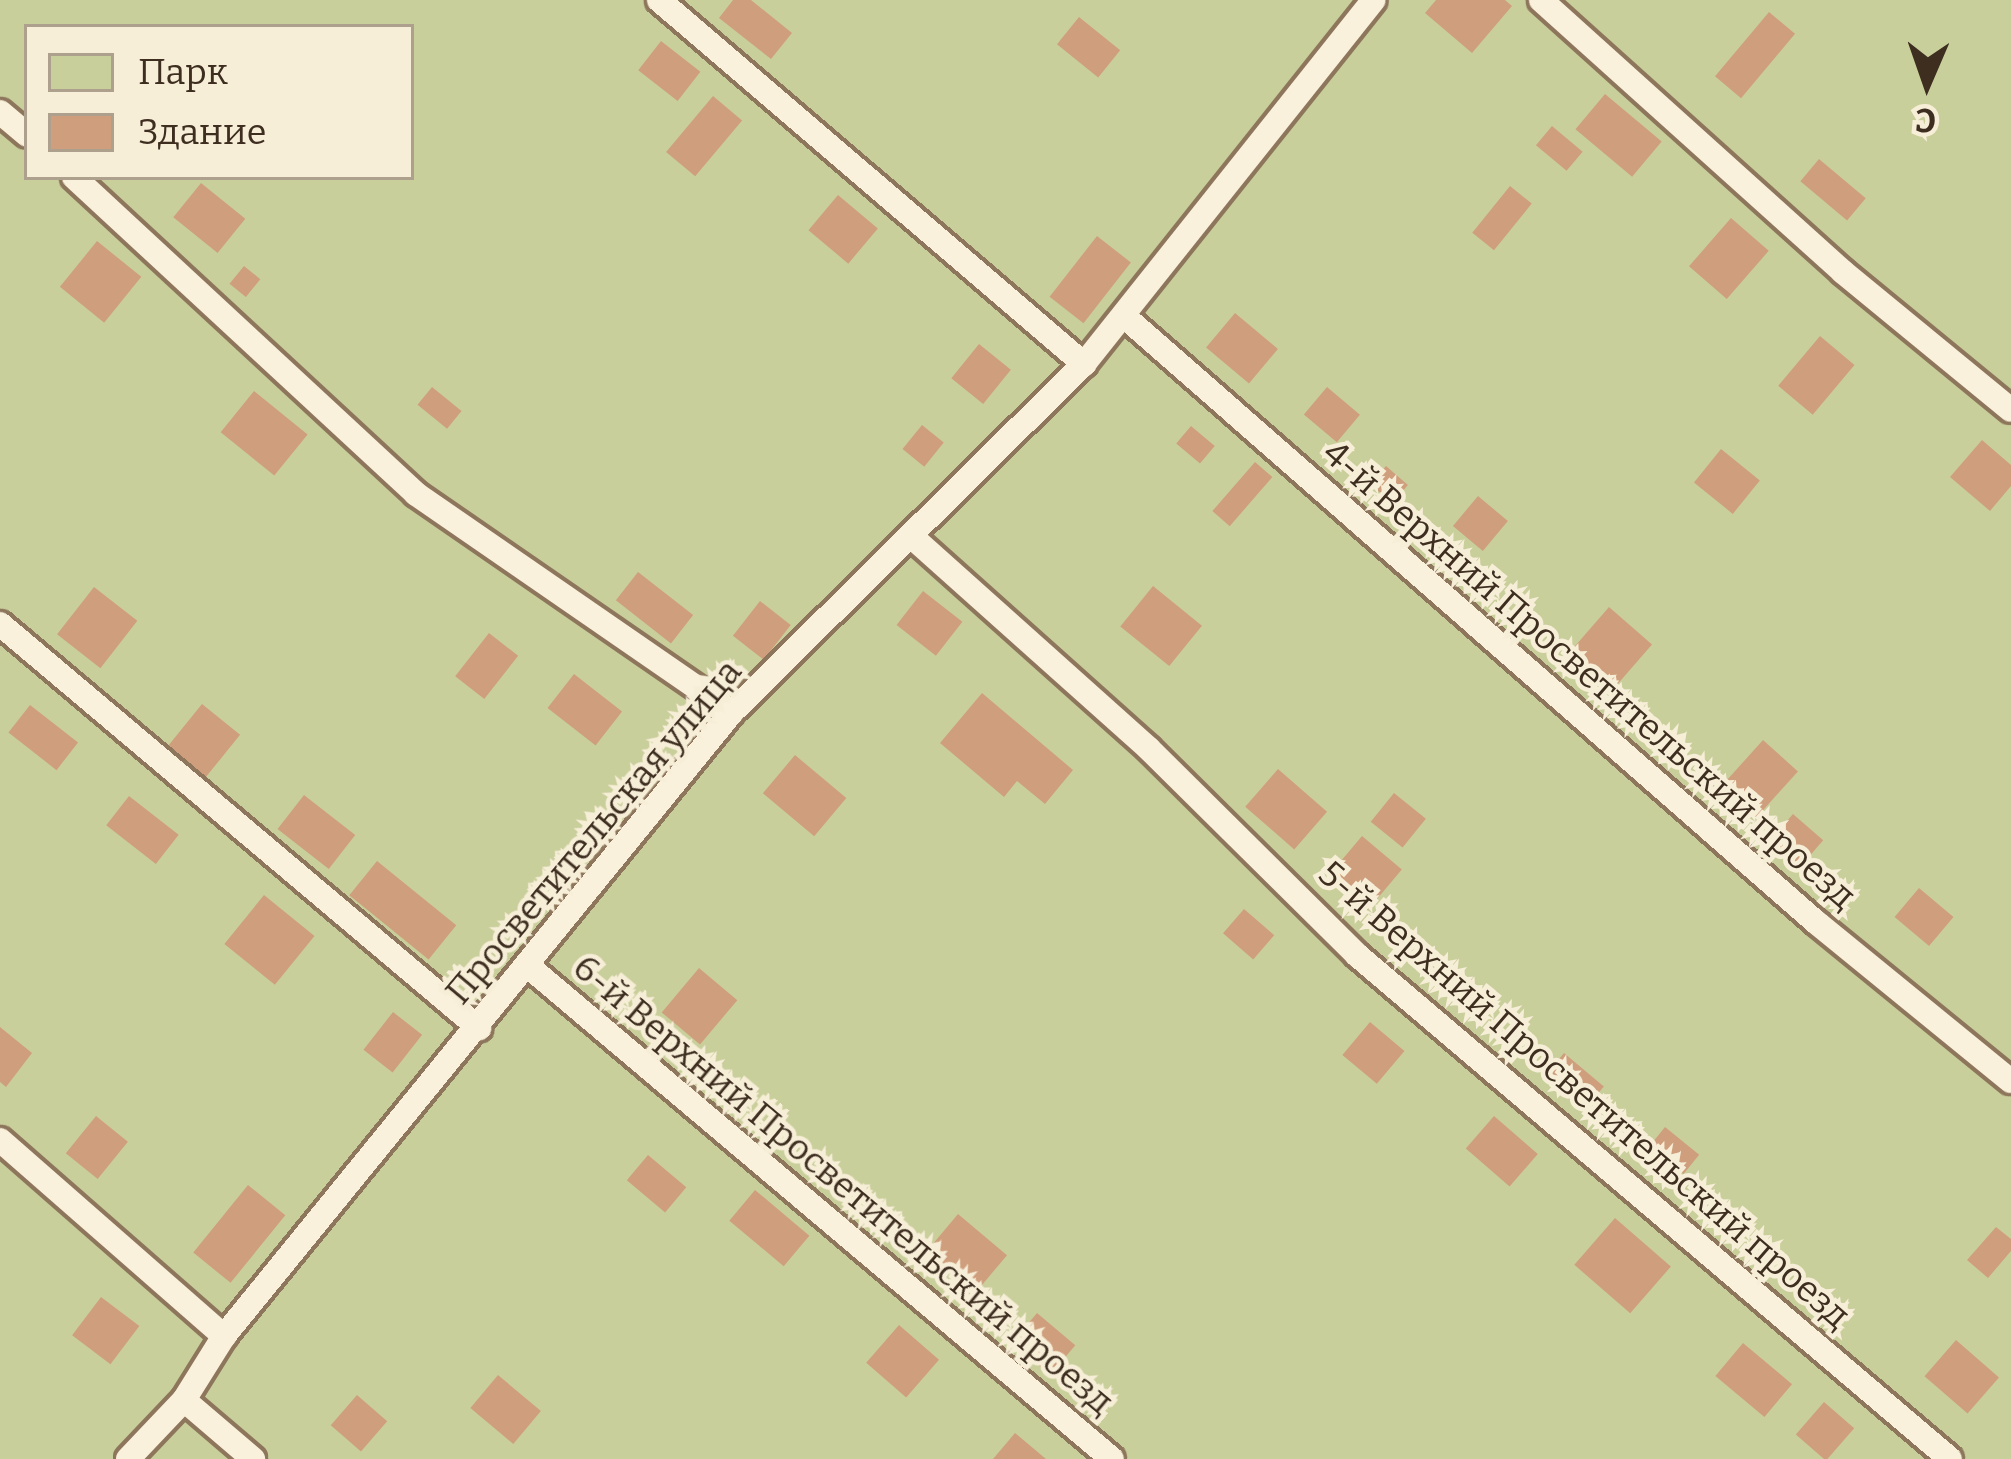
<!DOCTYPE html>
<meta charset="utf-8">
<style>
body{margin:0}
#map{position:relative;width:2011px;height:1459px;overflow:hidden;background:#f0e4c8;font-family:Bitter,serif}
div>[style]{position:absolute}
.green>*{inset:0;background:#c9cf9b}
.building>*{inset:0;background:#cf9f7d;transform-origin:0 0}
.roads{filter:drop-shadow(3px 0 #8d765c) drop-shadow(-3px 0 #8d765c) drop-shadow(0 3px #8d765c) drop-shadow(0 -3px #8d765c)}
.service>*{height:24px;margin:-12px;padding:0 12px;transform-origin:12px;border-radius:12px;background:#faf1dc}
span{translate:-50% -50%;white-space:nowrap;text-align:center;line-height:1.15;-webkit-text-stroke:9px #f7eed8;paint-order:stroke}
.street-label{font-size:36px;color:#3d2e20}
.legend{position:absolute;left:24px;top:24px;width:390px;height:156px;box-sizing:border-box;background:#f7eed8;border:3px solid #ada18e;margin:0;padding:15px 21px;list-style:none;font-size:36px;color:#3d2e20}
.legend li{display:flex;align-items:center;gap:24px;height:60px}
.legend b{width:60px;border:3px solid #ada18e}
.north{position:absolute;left:1867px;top:24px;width:120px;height:120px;-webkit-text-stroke:9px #f7eed8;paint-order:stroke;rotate:182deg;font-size:33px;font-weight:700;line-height:48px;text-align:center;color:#3d2e20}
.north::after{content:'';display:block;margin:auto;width:42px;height:54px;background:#3d2e20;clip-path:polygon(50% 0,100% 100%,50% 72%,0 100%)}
</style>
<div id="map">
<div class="green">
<i style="clip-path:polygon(evenodd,0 0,2011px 0,2011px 1459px,0 1459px,0 0,27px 27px,411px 27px,411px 177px,27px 177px,27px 27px)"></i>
</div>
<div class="building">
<i style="clip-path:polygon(733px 0,751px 0,792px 33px,771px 59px,719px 18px)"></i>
<i style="clip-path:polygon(1436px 0,1505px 0,1512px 6px,1472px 53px,1425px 13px)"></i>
<i style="left:1769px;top:12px;width:34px;height:84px;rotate:40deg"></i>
<i style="left:1079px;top:17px;width:53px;height:35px;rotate:39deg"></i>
<i style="left:661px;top:41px;width:50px;height:37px;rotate:38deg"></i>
<i style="left:1605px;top:94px;width:74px;height:46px;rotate:40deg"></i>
<i style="left:713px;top:96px;width:38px;height:73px;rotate:40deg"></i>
<i style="left:1552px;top:126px;width:40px;height:25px;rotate:40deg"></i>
<i style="left:1819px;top:159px;width:61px;height:29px;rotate:40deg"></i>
<i style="left:201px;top:183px;width:57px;height:44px;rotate:39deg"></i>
<i style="left:1510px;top:186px;width:28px;height:60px;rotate:39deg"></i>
<i style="left:838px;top:195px;width:52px;height:46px;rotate:40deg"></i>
<i style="left:1731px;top:218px;width:50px;height:64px;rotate:41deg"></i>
<i style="left:1097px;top:236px;width:43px;height:77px;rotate:38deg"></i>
<i style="left:97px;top:241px;width:57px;height:59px;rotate:39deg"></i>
<i style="left:244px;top:266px;width:21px;height:23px;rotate:39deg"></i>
<i style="left:1235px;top:313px;width:56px;height:45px;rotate:40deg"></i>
<i style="left:1820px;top:336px;width:45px;height:65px;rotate:40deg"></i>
<i style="left:979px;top:344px;width:41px;height:44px;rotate:39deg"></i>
<i style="left:432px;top:387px;width:38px;height:23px;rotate:39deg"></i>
<i style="left:1327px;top:387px;width:43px;height:36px;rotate:40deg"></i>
<i style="left:254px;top:391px;width:69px;height:53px;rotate:39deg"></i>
<i style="left:922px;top:425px;width:28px;height:31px;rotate:39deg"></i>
<i style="left:1191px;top:426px;width:31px;height:23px;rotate:40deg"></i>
<i style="clip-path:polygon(1982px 440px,2011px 465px,2011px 486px,1990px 511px,1950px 477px)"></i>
<i style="left:1721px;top:449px;width:50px;height:43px;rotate:39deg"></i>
<i style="left:1255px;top:462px;width:23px;height:65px;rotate:41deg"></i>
<i style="left:1386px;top:466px;width:29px;height:24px;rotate:41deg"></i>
<i style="left:1478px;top:496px;width:39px;height:39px;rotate:40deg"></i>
<i style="left:638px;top:572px;width:70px;height:36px;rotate:38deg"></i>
<i style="left:1153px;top:586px;width:63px;height:52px;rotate:39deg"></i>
<i style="left:94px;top:587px;width:55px;height:60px;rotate:38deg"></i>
<i style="left:923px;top:591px;width:50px;height:43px;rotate:38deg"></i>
<i style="left:760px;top:601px;width:39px;height:44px;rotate:38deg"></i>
<i style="left:1609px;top:607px;width:57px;height:57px;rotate:41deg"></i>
<i style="left:489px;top:633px;width:37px;height:55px;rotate:38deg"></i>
<i style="left:574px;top:674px;width:61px;height:43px;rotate:38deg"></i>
<i style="clip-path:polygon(982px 693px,1073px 770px,1045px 804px,1017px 781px,1004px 797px,940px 743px)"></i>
<i style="left:202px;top:704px;width:49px;height:55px;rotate:39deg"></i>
<i style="left:30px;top:705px;width:61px;height:35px;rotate:38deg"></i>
<i style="left:1763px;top:740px;width:47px;height:62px;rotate:42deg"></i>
<i style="left:795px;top:755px;width:67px;height:50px;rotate:40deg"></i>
<i style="left:1278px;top:769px;width:65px;height:50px;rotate:41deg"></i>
<i style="left:1394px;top:793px;width:41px;height:37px;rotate:39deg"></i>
<i style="left:304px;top:795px;width:65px;height:43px;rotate:38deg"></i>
<i style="left:129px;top:796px;width:63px;height:37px;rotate:38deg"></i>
<i style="left:1793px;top:814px;width:40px;height:40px;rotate:41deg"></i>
<i style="left:1362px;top:836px;width:52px;height:54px;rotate:40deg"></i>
<i style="left:377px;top:861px;width:102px;height:44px;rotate:39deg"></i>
<i style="left:1919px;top:888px;width:45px;height:38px;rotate:40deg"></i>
<i style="left:264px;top:895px;width:65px;height:63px;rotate:39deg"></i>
<i style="left:1244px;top:909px;width:40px;height:32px;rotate:41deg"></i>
<i style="left:699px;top:968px;width:50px;height:58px;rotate:40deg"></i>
<i style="left:393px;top:1012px;width:37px;height:48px;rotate:38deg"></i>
<i style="left:1370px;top:1022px;width:45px;height:43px;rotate:40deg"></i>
<i style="clip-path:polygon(0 1027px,32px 1053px,6px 1087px,0 1082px)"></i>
<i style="left:1564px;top:1053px;width:52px;height:32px;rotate:40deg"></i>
<i style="left:96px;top:1116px;width:41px;height:48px;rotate:39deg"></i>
<i style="left:1494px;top:1116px;width:58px;height:43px;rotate:41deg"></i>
<i style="left:1665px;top:1127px;width:44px;height:25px;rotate:39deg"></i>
<i style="left:648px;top:1155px;width:50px;height:33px;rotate:40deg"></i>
<i style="left:248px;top:1185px;width:48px;height:87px;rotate:39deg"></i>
<i style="left:755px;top:1190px;width:71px;height:40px;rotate:40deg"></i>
<i style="left:958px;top:1214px;width:64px;height:48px;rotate:40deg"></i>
<i style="left:1615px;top:1218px;width:74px;height:62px;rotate:41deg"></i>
<i style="clip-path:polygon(1996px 1227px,2011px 1239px,2011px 1251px,1988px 1278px,1967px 1260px)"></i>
<i style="left:101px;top:1297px;width:48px;height:48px;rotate:37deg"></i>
<i style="left:1037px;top:1313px;width:50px;height:39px;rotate:40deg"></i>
<i style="left:899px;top:1325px;width:53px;height:50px;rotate:41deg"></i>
<i style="left:1956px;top:1340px;width:57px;height:48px;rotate:41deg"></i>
<i style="left:1743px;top:1343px;width:64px;height:43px;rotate:40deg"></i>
<i style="left:498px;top:1375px;width:56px;height:43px;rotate:40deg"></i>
<i style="left:357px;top:1395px;width:40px;height:40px;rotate:41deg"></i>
<i style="left:1824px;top:1402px;width:40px;height:43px;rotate:41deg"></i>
<i style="clip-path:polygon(1015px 1433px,1046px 1459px,993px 1459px)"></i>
</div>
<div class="roads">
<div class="service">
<i style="left:659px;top:0;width:560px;rotate:40.58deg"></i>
<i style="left:1541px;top:0;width:406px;rotate:42deg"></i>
<i style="left:1843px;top:272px;width:217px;rotate:39.4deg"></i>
<i style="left:0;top:112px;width:35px;rotate:40deg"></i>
<i style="left:74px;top:177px;width:466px;rotate:42.8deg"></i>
<i style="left:416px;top:494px;width:384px;rotate:34.6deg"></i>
<i style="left:1124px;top:316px;width:921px;rotate:41.22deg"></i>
<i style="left:1817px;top:923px;width:250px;rotate:39.2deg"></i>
<i style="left:911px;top:536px;width:319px;rotate:41.8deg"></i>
<i style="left:1149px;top:749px;width:293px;rotate:44.7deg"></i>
<i style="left:1357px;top:955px;width:778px;rotate:40.36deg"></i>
<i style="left:0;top:624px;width:627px;rotate:40.15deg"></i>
<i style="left:528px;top:966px;width:764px;rotate:40.17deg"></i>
<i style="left:0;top:1140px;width:298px;rotate:41.2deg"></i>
<i style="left:184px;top:1400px;width:91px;rotate:40.5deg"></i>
<i style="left:128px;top:1459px;width:81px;rotate:-46.5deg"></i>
<i style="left:184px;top:1400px;width:75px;rotate:-58deg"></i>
<i style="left:224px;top:1336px;width:805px;rotate:-50.85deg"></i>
<i style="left:732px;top:712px;width:495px;rotate:-44.7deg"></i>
<i style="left:1084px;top:364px;width:465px;rotate:-51.5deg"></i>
</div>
</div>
<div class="street-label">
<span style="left:1589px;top:675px;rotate:41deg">4-й Верхний Просветительский проезд</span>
<span style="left:594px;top:832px;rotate:-50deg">Просветительская улица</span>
<span style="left:1584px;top:1095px;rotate:41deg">5-й Верхний Просветительский проезд</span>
<span style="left:843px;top:1185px;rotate:40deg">6-й Верхний Просветительский проезд</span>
</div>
<ul class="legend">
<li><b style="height:33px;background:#c9cf9b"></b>Парк</li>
<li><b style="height:33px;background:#cf9f7d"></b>Здание</li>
</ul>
<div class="north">С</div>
</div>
